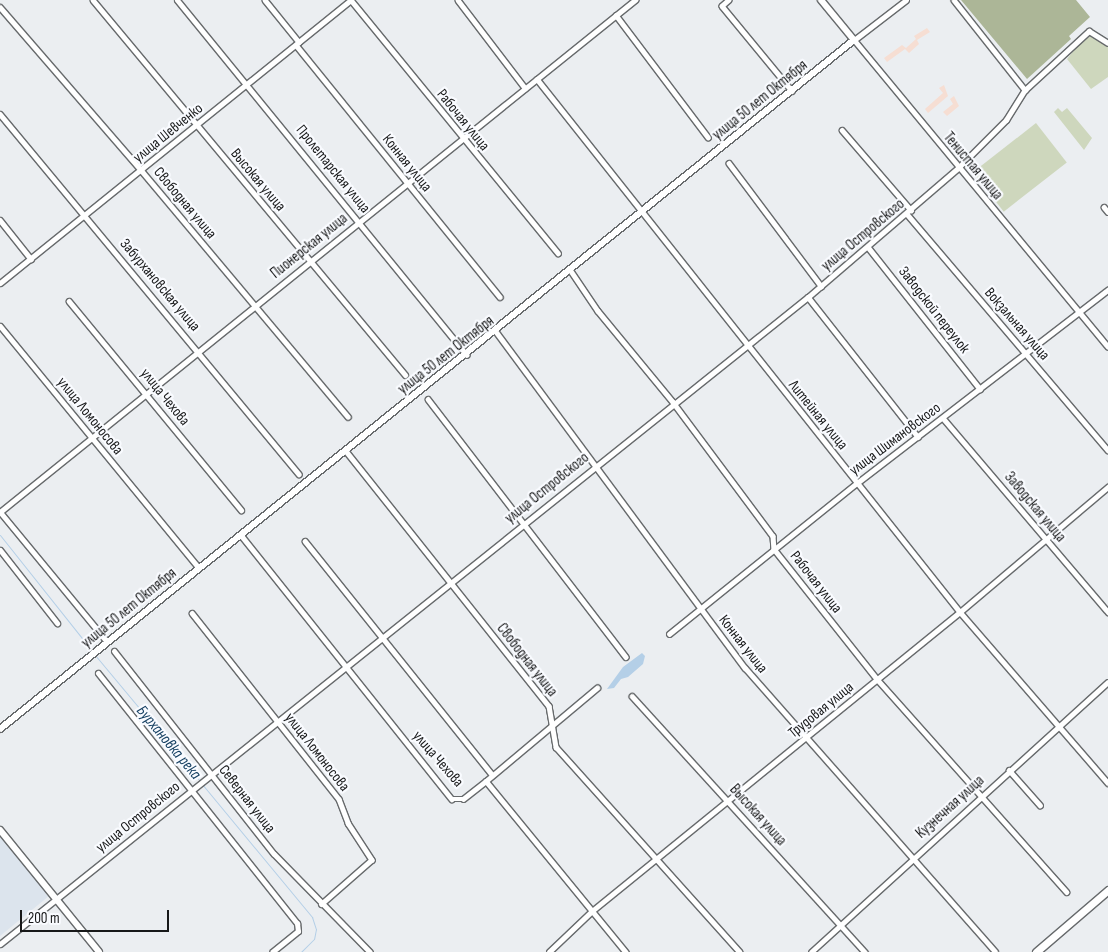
<!DOCTYPE html>
<meta charset="utf-8">
<style>
body{margin:0}
#map{position:relative;width:1108px;height:952px;overflow:hidden;background:#ebeef1;font-family:"Sofia Sans Condensed",sans-serif}
div>[style]{position:absolute}
.built>*{inset:0;background:#dce4ed}
.industrial>*{inset:0;background:#f6ded3}
.green>*{inset:0;background:#ced7bd;transform-origin:0 0}
.forest>*{inset:0;background:#acb697}
.water>*{inset:0;background:#b4cfe7}
.stream>*{height:1px;margin:-0.5px;padding:0 0.5px;transform-origin:0.5px;border-radius:0.5px;background:#b4cfe7}
.roads{filter:drop-shadow(1px 0 #676a6c) drop-shadow(-1px 0 #676a6c) drop-shadow(0 1px #676a6c) drop-shadow(0 -1px #676a6c)}
.minor>*{height:4.5px;margin:-2.25px;padding:0 2.25px;transform-origin:2.25px;border-radius:2.25px;background:#fff}
.tertiary>*{height:5px;margin:-2.5px;padding:0 2.5px;transform-origin:2.5px;border-radius:2.5px;background:#fff}
.secondary>*{height:6px;margin:-3px;padding:0 3px;transform-origin:3px;border-radius:3px;background:#fff}
.primary>*{height:7px;margin:-3.5px;padding:0 3.5px;transform-origin:3.5px;border-radius:3.5px;background:#fff}
span{translate:-50% -50%;white-space:nowrap;text-align:center;line-height:1.15;-webkit-text-stroke:4.5px #f9fbff;paint-order:stroke}
.street-label{font-size:15px;color:#171819}
.water-label{font-size:16px;color:#174163;font-style:italic}
.scale{position:absolute;left:20px;top:910px;width:149px;height:22px;box-sizing:border-box;border:2px solid #171819;border-top:0;padding-left:6px;font-size:15px;line-height:18px;white-space:nowrap;color:#171819;-webkit-text-stroke:4px #f9fbff;paint-order:stroke}
</style>
<div id="map">
<div class="built">
<i style="clip-path:polygon(0 835px,49px 896px,0 936px)"></i>
</div>
<div class="industrial">
<i style="clip-path:polygon(927px 28px,930px 32px,917px 40px,919px 44px,909px 53px,905px 49px,887px 62px,884px 58px,902px 45px,906px 48px,916px 39px,914px 36px)"></i>
<i style="clip-path:polygon(944px 85px,948px 96px,928px 113px,925px 109px,943px 93px,939px 88px)"></i>
<i style="clip-path:polygon(954px 96px,959px 106px,947px 116px,943px 112px,953px 104px,950px 99px)"></i>
</div>
<div class="green">
<i style="clip-path:polygon(1092px 36px,1108px 47px,1108px 77px,1091px 89px,1067px 59px,1082px 40px)"></i>
<i style="clip-path:polygon(1058px 108px,1062px 112px,1067px 108px,1092px 138px,1084px 150px,1054px 112px)"></i>
<i style="left:1036px;top:123px;width:50px;height:80px;rotate:52deg"></i>
</div>
<div class="forest">
<i style="clip-path:polygon(961px 0,1076px 0,1090px 17px,1069px 36px,1071px 39px,1027px 79px)"></i>
</div>
<div class="water">
<i style="clip-path:polygon(642px 653px,645px 656px,643px 664px,628px 677px,621px 679px,614px 688px,607px 689px,623px 667px)"></i>
</div>
<div class="stream">
<i style="left:0;top:535px;width:149px;rotate:51.5deg"></i>
<i style="left:95px;top:655px;width:164px;rotate:50.2deg"></i>
<i style="left:202px;top:784px;width:173px;rotate:50.4deg"></i>
<i style="left:312px;top:917px;width:13px;rotate:72deg"></i>
<i style="left:316px;top:929px;width:10px;rotate:101deg"></i>
<i style="left:314px;top:939px;width:18px;rotate:135deg"></i>
</div>
<div class="roads">
<div class="minor">
<i style="left:93px;top:0;width:488px;rotate:50.2deg"></i>
<i style="left:265px;top:0;width:54px;rotate:51deg"></i>
<i style="left:351px;top:0;width:327px;rotate:50.7deg"></i>
<i style="left:458px;top:0;width:111px;rotate:52.7deg"></i>
<i style="left:729px;top:0;width:9px;rotate:139deg"></i>
<i style="left:722px;top:6px;width:110px;rotate:50.5deg"></i>
<i style="left:954px;top:0;width:115px;rotate:51.7deg"></i>
<i style="left:0;top:7px;width:216px;rotate:49.1deg"></i>
<i style="left:141px;top:170px;width:322px;rotate:50deg"></i>
<i style="left:616px;top:15px;width:153px;rotate:53deg"></i>
<i style="left:296px;top:45px;width:324px;rotate:51deg"></i>
<i style="left:537px;top:79px;width:680px;rotate:51.56deg"></i>
<i style="left:960px;top:612px;width:226px;rotate:49.1deg"></i>
<i style="left:0;top:114px;width:468px;rotate:50.3deg"></i>
<i style="left:842px;top:130px;width:106px;rotate:49.2deg"></i>
<i style="left:729px;top:163px;width:154px;rotate:53.2deg"></i>
<i style="left:958px;top:168px;width:68px;rotate:-45deg"></i>
<i style="left:1006px;top:120px;width:36px;rotate:-58deg"></i>
<i style="left:1025px;top:90px;width:87px;rotate:-42.7deg"></i>
<i style="left:1089px;top:31px;width:22px;rotate:32deg"></i>
<i style="left:1104px;top:207px;width:6px;rotate:51deg"></i>
<i style="left:907px;top:214px;width:310px;rotate:49.6deg"></i>
<i style="left:0;top:220px;width:50px;rotate:51.5deg"></i>
<i style="left:868px;top:247px;width:181px;rotate:51.7deg"></i>
<i style="left:571px;top:271px;width:48px;rotate:56deg"></i>
<i style="left:598px;top:311px;width:118px;rotate:50.5deg"></i>
<i style="left:673px;top:402px;width:167px;rotate:53.3deg"></i>
<i style="left:773px;top:536px;width:13px;rotate:86deg"></i>
<i style="left:774px;top:549px;width:166px;rotate:51.6deg"></i>
<i style="left:877px;top:679px;width:285px;rotate:48.3deg"></i>
<i style="left:808px;top:297px;width:178px;rotate:51.8deg"></i>
<i style="left:69px;top:301px;width:271px;rotate:50.5deg"></i>
<i style="left:428px;top:399px;width:325px;rotate:52.5deg"></i>
<i style="left:943px;top:418px;width:255px;rotate:49.6deg"></i>
<i style="left:346px;top:451px;width:326px;rotate:51.5deg"></i>
<i style="left:549px;top:706px;width:42px;rotate:80.3deg"></i>
<i style="left:556px;top:747px;width:275px;rotate:48.1deg"></i>
<i style="left:0;top:512px;width:816px;rotate:-38.88deg"></i>
<i style="left:241px;top:535px;width:338px;rotate:51.4deg"></i>
<i style="left:452px;top:799px;width:11px"></i>
<i style="left:463px;top:799px;width:29px;rotate:-38deg"></i>
<i style="left:486px;top:781px;width:221px;rotate:50.7deg"></i>
<i style="left:305px;top:541px;width:299px;rotate:51.3deg"></i>
<i style="left:192px;top:613px;width:237px;rotate:51.7deg"></i>
<i style="left:339px;top:799px;width:26px;rotate:69deg"></i>
<i style="left:348px;top:823px;width:44px;rotate:57deg"></i>
<i style="left:372px;top:860px;width:67px;rotate:138.7deg"></i>
<i style="left:669px;top:634px;width:241px;rotate:-38.8deg"></i>
<i style="left:857px;top:483px;width:317px;rotate:-37.6deg"></i>
<i style="left:632px;top:696px;width:346px;rotate:47.7deg"></i>
<i style="left:1009px;top:770px;width:47px;rotate:48.5deg"></i>
<i style="left:486px;top:781px;width:145px;rotate:-40deg"></i>
<i style="left:549px;top:952px;width:59px;rotate:-43.6deg"></i>
<i style="left:592px;top:911px;width:474px;rotate:-39.1deg"></i>
<i style="left:960px;top:612px;width:194px;rotate:-40.2deg"></i>
</div>
<div class="tertiary">
<i style="left:177px;top:0;width:458px;rotate:50.8deg"></i>
<i style="left:906px;top:0;width:66px;rotate:142.4deg"></i>
<i style="left:854px;top:40px;width:398px;rotate:50.4deg"></i>
<i style="left:0;top:283px;width:451px;rotate:-38.9deg"></i>
<i style="left:0;top:326px;width:313px;rotate:50.6deg"></i>
<i style="left:496px;top:332px;width:418px;rotate:53.5deg"></i>
<i style="left:745px;top:668px;width:378px;rotate:48.6deg"></i>
<i style="left:0;top:512px;width:168px;rotate:50.5deg"></i>
<i style="left:0;top:550px;width:93px;rotate:52deg"></i>
<i style="left:114px;top:651px;width:258px;rotate:51.8deg"></i>
<i style="left:274px;top:854px;width:137px;rotate:45.6deg"></i>
<i style="left:98px;top:673px;width:320px;rotate:51.5deg"></i>
<i style="left:297px;top:923px;width:8px;rotate:83deg"></i>
<i style="left:298px;top:931px;width:33px;rotate:141deg"></i>
<i style="left:0;top:944px;width:1035px;rotate:-38.69deg"></i>
<i style="left:808px;top:297px;width:198px;rotate:-40.7deg"></i>
<i style="left:811px;top:952px;width:401px;rotate:-42.3deg"></i>
</div>
<div class="secondary">
<i style="left:0;top:729px;width:1097px;rotate:-38.9deg"></i>
<i style="left:854px;top:40px;width:52px;rotate:-129.5deg"></i>
<i style="left:0;top:830px;width:157px;rotate:50.9deg"></i>
</div>
<div class="primary">
<i style="left:1036px;top:952px;width:95px;rotate:-40.7deg"></i>
</div>
</div>
<div class="street-label">
<span style="left:760px;top:100px;rotate:-39deg">улица 50 лет Октября</span>
<span style="left:463px;top:120px;rotate:51deg">Рабочая улица</span>
<span style="left:168px;top:133px;rotate:-39deg">улица Шевченко</span>
<span style="left:407px;top:163px;rotate:51deg">Конная улица</span>
<span style="left:973px;top:166px;rotate:50deg">Тенистая улица</span>
<span style="left:333px;top:169px;rotate:51deg">Пролетарская улица</span>
<span style="left:258px;top:180px;rotate:50deg">Высокая улица</span>
<span style="left:185px;top:203px;rotate:50deg">Свободная улица</span>
<span style="left:863px;top:235px;rotate:-40deg">улица Островского</span>
<span style="left:309px;top:246px;rotate:-39deg">Пионерская улица</span>
<span style="left:160px;top:285px;rotate:50deg">Забурхановская улица</span>
<span style="left:934px;top:310px;rotate:52deg">Заводской переулок</span>
<span style="left:1017px;top:324px;rotate:49deg">Вокзальная улица</span>
<span style="left:446px;top:355px;rotate:-38deg">улица 50 лет Октября</span>
<span style="left:165px;top:397px;rotate:51deg">улица Чехова</span>
<span style="left:818px;top:415px;rotate:51deg">Литейная улица</span>
<span style="left:90px;top:416px;rotate:51deg">улица Ломоносова</span>
<span style="left:895px;top:439px;rotate:-37deg">улица Шимановского</span>
<span style="left:547px;top:488px;rotate:-39deg">улица Островского</span>
<span style="left:1035px;top:507px;rotate:50deg">Заводская улица</span>
<span style="left:816px;top:582px;rotate:52deg">Рабочая улица</span>
<span style="left:129px;top:608px;rotate:-39deg">улица 50 лет Октября</span>
<span style="left:743px;top:644px;rotate:52deg">Конная улица</span>
<span style="left:527px;top:660px;rotate:52deg">Свободная улица</span>
<span style="left:821px;top:710px;rotate:-39deg">Трудовая улица</span>
<span style="left:317px;top:752px;rotate:52deg">улица Ломоносова</span>
<span style="left:438px;top:759px;rotate:49deg">улица Чехова</span>
<span style="left:247px;top:799px;rotate:52deg">Северная улица</span>
<span style="left:950px;top:807px;rotate:-42deg">Кузнечная улица</span>
<span style="left:758px;top:815px;rotate:48deg">Высокая улица</span>
<span style="left:138px;top:817px;rotate:-39deg">улица Островского</span>
</div>
<div class="water-label">
<span style="left:168px;top:743px;rotate:50deg">Бурхановка река</span>
</div>
<div class="scale">200 m</div>
</div>
